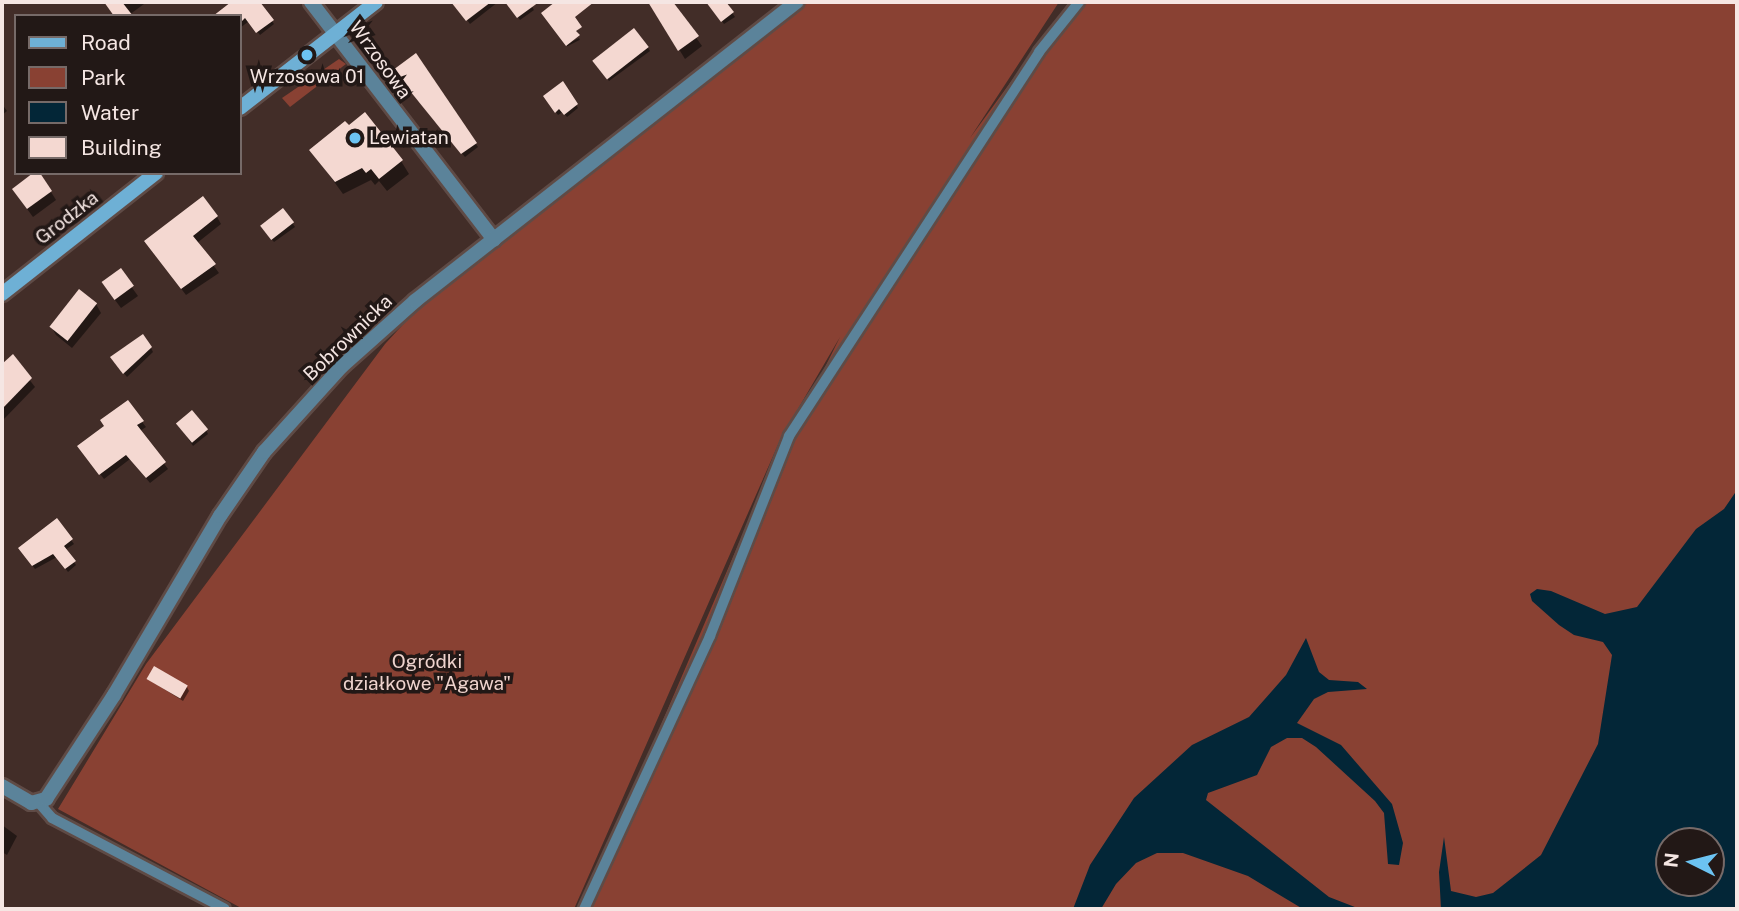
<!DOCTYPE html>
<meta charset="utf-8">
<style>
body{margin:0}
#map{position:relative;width:1739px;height:911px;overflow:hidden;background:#422d28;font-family:"Public Sans",sans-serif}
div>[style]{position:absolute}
.green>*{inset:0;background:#894133}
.water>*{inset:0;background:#032637}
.shadow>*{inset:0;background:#0007;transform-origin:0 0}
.building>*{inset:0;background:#f4d8d1;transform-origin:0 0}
.roads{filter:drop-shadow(2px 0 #5f4b46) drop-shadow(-2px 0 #5f4b46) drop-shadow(0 2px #5f4b46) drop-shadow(0 -2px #5f4b46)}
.lane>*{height:10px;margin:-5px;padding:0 5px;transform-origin:5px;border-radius:5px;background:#5b839a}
.street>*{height:14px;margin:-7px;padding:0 7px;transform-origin:7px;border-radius:7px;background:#5b839a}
.secondary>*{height:14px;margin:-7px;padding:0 7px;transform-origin:7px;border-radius:7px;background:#6eb0d5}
.dots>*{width:19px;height:19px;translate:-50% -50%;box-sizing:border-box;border:4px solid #221816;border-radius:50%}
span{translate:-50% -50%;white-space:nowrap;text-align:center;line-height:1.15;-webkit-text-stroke:7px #221816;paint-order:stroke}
.street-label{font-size:19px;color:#f5e6e3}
.poi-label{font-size:19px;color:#f5e6e3}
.left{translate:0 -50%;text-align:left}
.park-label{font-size:19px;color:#eed3cd}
.frame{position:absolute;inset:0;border:4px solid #f5e6e3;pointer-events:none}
.legend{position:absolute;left:14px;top:14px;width:228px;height:161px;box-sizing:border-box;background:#221816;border:2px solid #766a68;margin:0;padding:9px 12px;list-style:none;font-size:21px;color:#f5e6e3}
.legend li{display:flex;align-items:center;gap:14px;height:35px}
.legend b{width:35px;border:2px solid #766a68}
.north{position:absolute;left:1655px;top:827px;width:70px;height:70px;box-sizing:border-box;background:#221816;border:2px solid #766a68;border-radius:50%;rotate:276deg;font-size:19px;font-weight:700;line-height:28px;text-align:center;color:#f5e6e3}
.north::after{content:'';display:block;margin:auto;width:24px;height:32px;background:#6cc3f2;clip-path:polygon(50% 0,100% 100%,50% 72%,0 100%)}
</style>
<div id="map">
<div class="green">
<i style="clip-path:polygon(evenodd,808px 2px,1059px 2px,970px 138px,1069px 2px,1737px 2px,1737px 909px,582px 909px,748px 522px,840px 337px,781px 438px,574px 909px,243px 909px,58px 809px,146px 664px,385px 344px,420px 306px,464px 271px,808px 2px,1669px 841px,1711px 841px,1711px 883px,1669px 883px,1669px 841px)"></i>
<i style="clip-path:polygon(339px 59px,346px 64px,290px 107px,282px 98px)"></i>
</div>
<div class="water">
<i style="clip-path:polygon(evenodd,1737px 490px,1737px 909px,1441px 909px,1439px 872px,1444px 837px,1451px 891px,1476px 897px,1493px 893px,1541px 855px,1598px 744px,1612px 655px,1603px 642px,1574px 635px,1559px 625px,1532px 601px,1530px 594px,1537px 589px,1551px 591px,1605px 614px,1637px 607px,1696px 529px,1724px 509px,1737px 490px,1669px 841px,1711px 841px,1711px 883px,1669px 883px,1669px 841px)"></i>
<i style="clip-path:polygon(1306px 638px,1319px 672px,1329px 680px,1358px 682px,1367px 689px,1328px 692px,1314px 699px,1297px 723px,1341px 745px,1392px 804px,1403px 843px,1399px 865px,1388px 864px,1384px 813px,1375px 801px,1316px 747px,1302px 738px,1287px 738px,1271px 747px,1257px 775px,1208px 793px,1206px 800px,1329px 897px,1360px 909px,1303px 909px,1248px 876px,1183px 853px,1157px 853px,1136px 863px,1116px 884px,1101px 909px,1073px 909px,1090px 865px,1134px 798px,1192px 745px,1249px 717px,1286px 675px)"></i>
</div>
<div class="shadow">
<i style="clip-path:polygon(119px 2px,143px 2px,144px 4px,129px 15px)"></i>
<i style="clip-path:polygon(234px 2px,258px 2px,274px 24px,260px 35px,249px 21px,240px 28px,240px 16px,219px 14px)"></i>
<i style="clip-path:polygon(454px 2px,498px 2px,470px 24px)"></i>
<i style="clip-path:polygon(513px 2px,529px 2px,534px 10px,520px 20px,509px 4px)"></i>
<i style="clip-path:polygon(656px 2px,671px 2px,702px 46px,685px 59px,652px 5px)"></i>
<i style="clip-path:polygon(717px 2px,724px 2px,735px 17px,724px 24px,711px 6px)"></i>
<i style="left:579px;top:38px;width:2px;height:14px;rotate:63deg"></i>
<i style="clip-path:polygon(648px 48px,650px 51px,609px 81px,596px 64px)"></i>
<i style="clip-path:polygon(416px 55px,478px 147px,465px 157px,397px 74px)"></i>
<i style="clip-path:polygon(563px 83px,578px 108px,567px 117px,563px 112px,558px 115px,547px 100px)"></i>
<i style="clip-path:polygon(2px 104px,7px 111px,2px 115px)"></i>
<i style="clip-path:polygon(311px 150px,401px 161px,409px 174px,387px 191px,379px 181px,375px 185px,371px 180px,343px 194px)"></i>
<i style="clip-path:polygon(51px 192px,56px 200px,33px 217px,19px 198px)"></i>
<i style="clip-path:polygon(283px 210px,295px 227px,274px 242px,264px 230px)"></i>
<i style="clip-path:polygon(217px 217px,221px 224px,197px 243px,219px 273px,186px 295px,151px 249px)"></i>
<i style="clip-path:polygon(120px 271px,138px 296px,121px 308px,109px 292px)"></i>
<i style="clip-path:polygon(96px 304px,101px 313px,72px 348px,56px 335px,51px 326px)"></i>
<i style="clip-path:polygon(151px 348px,153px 352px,127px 377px,114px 361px)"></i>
<i style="clip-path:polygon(12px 357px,35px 387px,3px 420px,2px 366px)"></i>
<i style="clip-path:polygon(142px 422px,146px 427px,140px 431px,168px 469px,150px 483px,130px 459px,104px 479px,83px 452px)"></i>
<i style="clip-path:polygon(178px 423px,206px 430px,208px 434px,193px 446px)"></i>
<i style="clip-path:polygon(56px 520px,74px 544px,65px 550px,76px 565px,68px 572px,57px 557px,35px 569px,22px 552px)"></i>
<i style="clip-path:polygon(148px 679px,187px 687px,189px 691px,183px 701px)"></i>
<i style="clip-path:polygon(2px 825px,17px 836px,7px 855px,2px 852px)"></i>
</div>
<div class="building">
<i style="clip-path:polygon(104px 2px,122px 2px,133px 16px,114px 16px)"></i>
<i style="clip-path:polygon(231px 2px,260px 2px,274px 20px,256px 33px,245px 18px,240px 23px,240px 16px,213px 16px)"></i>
<i style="clip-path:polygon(451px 2px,491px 2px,466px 21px)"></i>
<i style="clip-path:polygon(505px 2px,539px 2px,517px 18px)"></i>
<i style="clip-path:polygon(555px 2px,594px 2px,575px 17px,582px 27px,576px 31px,580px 35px,566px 46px,541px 13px)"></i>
<i style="clip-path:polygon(648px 2px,673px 2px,699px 36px,678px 51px)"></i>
<i style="clip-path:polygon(706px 2px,726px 2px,734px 12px,721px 22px)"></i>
<i style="left:634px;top:28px;width:24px;height:53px;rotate:52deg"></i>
<i style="clip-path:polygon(416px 53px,477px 143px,461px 154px,393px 70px)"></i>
<i style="clip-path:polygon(563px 81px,578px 104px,564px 115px,559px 109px,555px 113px,543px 96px)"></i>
<i style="clip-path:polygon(365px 112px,403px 160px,379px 179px,371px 169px,366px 173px,362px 168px,335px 182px,309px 150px,345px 121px,349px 125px)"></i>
<i style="clip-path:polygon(33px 173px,40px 173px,52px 191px,27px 209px,12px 189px)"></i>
<i style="clip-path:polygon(203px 196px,218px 216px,193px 236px,216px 264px,181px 289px,144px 241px)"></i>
<i style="left:283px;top:208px;width:18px;height:29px;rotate:52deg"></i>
<i style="left:121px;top:268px;width:22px;height:24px;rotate:54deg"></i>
<i style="left:79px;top:289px;width:23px;height:48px;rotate:38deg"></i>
<i style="clip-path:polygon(143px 334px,152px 347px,123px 374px,110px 357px)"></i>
<i style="clip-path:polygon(13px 354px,32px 378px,2px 409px,2px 364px)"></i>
<i style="clip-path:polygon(128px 400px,144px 421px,137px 425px,166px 462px,146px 478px,126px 455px,99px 475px,77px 446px,104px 426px,100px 420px)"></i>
<i style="left:192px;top:410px;width:25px;height:21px;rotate:50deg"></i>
<i style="clip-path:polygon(57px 518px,73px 539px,64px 546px,76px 561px,65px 569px,53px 554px,32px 566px,18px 548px)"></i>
<i style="left:154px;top:666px;width:39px;height:15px;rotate:30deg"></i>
</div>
<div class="roads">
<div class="lane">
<i style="left:39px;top:803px;width:20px;rotate:49deg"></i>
<i style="left:52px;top:818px;width:195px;rotate:27.7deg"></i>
<i style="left:584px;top:909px;width:301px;rotate:-65.2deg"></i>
<i style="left:710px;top:636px;width:215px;rotate:-68.4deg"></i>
<i style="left:789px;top:436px;width:458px;rotate:-56.9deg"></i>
<i style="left:1039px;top:52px;width:64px;rotate:-51.3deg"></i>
</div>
<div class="street">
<i style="left:311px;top:2px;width:300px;rotate:52.4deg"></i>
<i style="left:2px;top:786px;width:34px;rotate:30deg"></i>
<i style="left:31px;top:803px;width:16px;rotate:-15deg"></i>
<i style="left:46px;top:799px;width:124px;rotate:-56.8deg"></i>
<i style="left:114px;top:695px;width:208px;rotate:-59.4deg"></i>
<i style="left:220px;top:516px;width:78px;rotate:-55.5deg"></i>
<i style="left:264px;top:452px;width:116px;rotate:-47.8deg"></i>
<i style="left:342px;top:366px;width:98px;rotate:-41.7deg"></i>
<i style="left:415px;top:301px;width:485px;rotate:-38.1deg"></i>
</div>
<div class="secondary">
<i style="left:240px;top:108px;width:172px;rotate:-37.9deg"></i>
<i style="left:2px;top:294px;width:196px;rotate:-38.2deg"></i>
</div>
</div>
<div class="dots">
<i style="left:307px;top:55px;background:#6cc3f2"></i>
<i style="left:355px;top:138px;background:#6cc3f2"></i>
</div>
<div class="street-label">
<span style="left:380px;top:60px;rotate:54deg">Wrzosowa</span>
<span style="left:67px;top:218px;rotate:-38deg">Grodzka</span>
<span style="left:348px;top:338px;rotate:-44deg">Bobrownicka</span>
</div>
<div class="poi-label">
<span style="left:307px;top:77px">Wrzosowa 01</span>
<span class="left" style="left:369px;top:138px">Lewiatan</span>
</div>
<div class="park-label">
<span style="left:427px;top:673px">Ogródki<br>działkowe "Agawa"</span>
</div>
<div class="frame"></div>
<ul class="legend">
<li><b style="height:9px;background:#6eb0d5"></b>Road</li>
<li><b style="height:19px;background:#894133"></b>Park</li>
<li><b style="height:19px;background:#032637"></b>Water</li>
<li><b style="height:19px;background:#f4d8d1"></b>Building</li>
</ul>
<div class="north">N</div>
</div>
